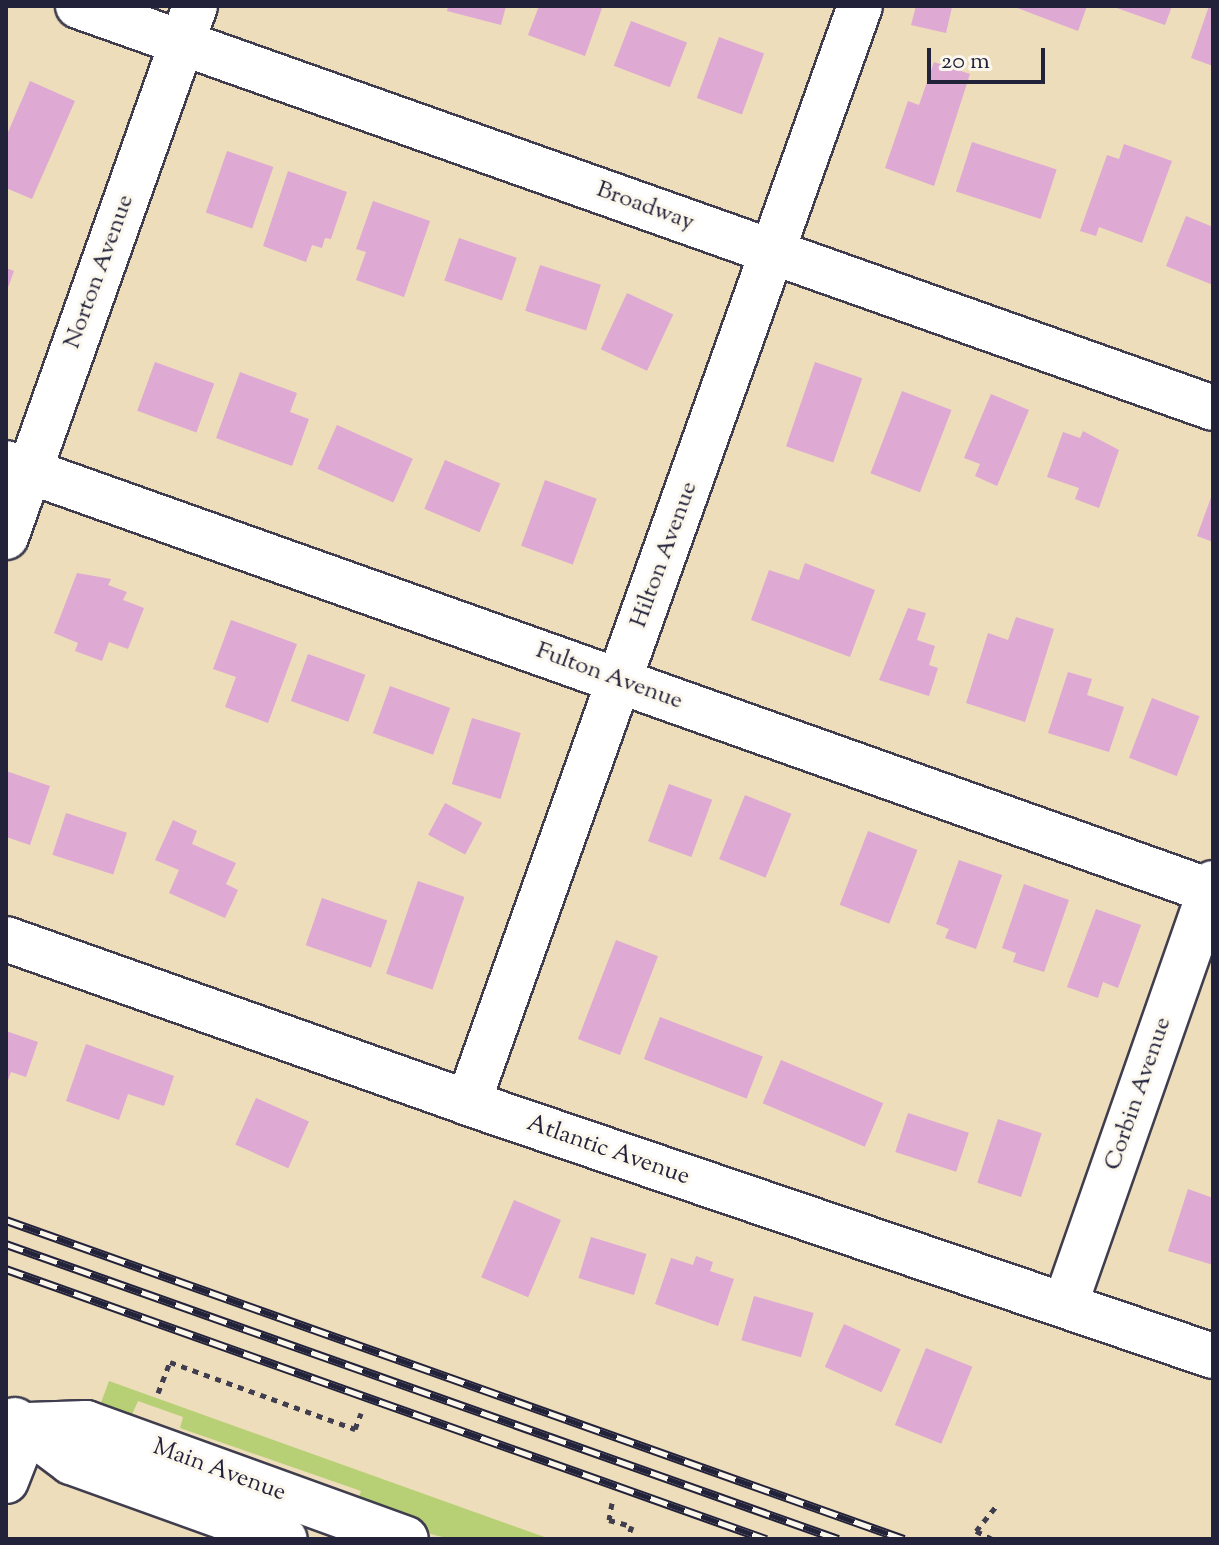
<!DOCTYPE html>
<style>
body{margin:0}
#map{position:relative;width:1219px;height:1545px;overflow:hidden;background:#edddba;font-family:"Sorts Mill Goudy",serif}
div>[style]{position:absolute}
.green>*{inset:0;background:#b7d076}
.building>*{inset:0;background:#dea9d2;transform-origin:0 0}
.path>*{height:5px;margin-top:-2.5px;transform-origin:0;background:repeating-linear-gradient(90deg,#403e4e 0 6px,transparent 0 12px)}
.roads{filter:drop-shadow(2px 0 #403e4e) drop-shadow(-2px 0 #403e4e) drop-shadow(0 2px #403e4e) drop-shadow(0 -2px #403e4e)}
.minor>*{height:44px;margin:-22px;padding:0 22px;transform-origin:22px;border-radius:22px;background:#fff}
.rail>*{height:9px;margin-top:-4.5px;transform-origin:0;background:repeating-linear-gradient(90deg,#fbf7ec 0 18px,#22223b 0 36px);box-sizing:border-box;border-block:2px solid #22223b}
span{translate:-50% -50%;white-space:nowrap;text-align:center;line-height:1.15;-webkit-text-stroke:6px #fbf7ec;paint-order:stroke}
.street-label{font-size:24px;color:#22223b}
.frame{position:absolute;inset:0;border:8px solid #22223b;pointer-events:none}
.scale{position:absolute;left:927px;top:48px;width:118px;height:36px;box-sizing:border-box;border:4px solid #22223b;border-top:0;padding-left:10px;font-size:24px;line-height:28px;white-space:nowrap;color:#22223b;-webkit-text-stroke:6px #fbf7ec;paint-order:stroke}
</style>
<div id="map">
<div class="green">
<i style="clip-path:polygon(109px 1381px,550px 1539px,450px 1539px,427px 1533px,355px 1508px,361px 1491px,180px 1428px,183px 1417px,138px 1401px,127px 1426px,96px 1416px)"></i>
</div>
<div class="building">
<i style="clip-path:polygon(448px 6px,506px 6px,501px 25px,447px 11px)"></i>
<i style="clip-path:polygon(539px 6px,602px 8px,585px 56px,528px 35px)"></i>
<i style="clip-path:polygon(916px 6px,952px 7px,946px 33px,911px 25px)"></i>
<i style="clip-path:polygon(1012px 6px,1087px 6px,1078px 31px)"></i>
<i style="clip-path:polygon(1111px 6px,1172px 6px,1165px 25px)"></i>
<i style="clip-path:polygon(1209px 6px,1213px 6px,1213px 66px,1191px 58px)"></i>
<i style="left:631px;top:21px;width:60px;height:48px;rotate:21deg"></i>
<i style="left:719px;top:37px;width:48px;height:65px;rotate:20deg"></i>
<i style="clip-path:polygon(934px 62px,970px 74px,934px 186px,885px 168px,908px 101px,919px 105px)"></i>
<i style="clip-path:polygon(30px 81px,75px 101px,32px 199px,6px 188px,6px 137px)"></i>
<i style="left:972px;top:142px;width:89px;height:52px;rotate:18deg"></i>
<i style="clip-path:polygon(1124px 144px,1172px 161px,1142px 243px,1099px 227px,1096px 236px,1080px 231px,1107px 155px,1119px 159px)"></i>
<i style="left:227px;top:151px;width:49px;height:65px;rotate:19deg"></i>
<i style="clip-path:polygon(288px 171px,347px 192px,331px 239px,325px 238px,322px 248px,312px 245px,306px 262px,263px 246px)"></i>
<i style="clip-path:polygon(373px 201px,430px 221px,404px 297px,356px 280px,366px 252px,356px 249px)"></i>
<i style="clip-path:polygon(1186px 216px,1213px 227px,1213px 285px,1166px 266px)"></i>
<i style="left:459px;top:238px;width:61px;height:45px;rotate:19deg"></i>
<i style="left:540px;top:265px;width:64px;height:48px;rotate:18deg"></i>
<i style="clip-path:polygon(6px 268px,14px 271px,6px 293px)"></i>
<i style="left:627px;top:293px;width:51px;height:62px;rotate:25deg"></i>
<i style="left:155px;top:362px;width:63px;height:52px;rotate:20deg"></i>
<i style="left:815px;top:362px;width:50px;height:89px;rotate:19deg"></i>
<i style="clip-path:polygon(240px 372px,297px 393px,290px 412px,309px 419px,292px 466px,216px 438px)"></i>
<i style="left:902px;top:391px;width:53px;height:88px;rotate:21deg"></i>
<i style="clip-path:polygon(991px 394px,1029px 410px,997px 486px,975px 476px,980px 464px,964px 458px)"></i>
<i style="left:337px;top:425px;width:83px;height:48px;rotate:24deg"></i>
<i style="clip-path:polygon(1083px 431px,1119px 450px,1099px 508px,1075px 499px,1079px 488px,1047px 477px,1063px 432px,1080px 438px)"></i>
<i style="left:445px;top:460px;width:60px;height:53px;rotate:23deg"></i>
<i style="left:545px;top:480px;width:55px;height:70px;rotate:20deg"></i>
<i style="clip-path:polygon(1213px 492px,1213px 542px,1197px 536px)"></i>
<i style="clip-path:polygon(805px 563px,875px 590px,850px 657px,751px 620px,769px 570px,799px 580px)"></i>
<i style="clip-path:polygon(77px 573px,111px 579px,108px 585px,127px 592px,123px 600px,144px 608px,128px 649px,109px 642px,102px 661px,75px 651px,78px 643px,54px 633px)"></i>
<i style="clip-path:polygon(908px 608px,926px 613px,917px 640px,935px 646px,929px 665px,938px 668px,929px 696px,879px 680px)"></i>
<i style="clip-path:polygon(1016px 617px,1054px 629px,1025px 722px,966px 703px,988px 633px,1008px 640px)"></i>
<i style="clip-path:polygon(231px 620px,297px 644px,268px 723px,225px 707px,236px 677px,213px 669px)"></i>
<i style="left:308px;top:654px;width:61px;height:50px;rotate:20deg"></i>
<i style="clip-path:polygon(1068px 672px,1092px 679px,1087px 695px,1124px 707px,1109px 752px,1048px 733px)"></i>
<i style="left:390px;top:686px;width:64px;height:50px;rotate:20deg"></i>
<i style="left:1152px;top:698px;width:51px;height:64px;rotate:21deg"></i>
<i style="left:472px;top:718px;width:51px;height:69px;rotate:17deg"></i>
<i style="clip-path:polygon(6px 771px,50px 786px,30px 845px,6px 837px)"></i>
<i style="left:669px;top:784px;width:46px;height:61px;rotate:20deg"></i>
<i style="left:745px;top:795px;width:50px;height:69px;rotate:22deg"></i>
<i style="left:445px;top:803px;width:42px;height:36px;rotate:28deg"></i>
<i style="left:66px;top:813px;width:64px;height:44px;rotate:18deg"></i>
<i style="clip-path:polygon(173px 820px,197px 831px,192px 844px,236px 863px,226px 884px,238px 890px,225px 918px,169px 893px,179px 870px,155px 860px)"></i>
<i style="left:868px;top:831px;width:53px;height:79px;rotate:21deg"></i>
<i style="clip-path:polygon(959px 860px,1002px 875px,976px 949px,945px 938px,949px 929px,936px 924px)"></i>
<i style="left:418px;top:881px;width:49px;height:98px;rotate:19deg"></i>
<i style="clip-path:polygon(1024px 884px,1069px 900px,1044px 972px,1013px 962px,1016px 953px,1002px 948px)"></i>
<i style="left:322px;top:898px;width:69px;height:50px;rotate:19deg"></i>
<i style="clip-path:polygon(1096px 909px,1141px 925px,1118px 988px,1103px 982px,1098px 998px,1067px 987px)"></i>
<i style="left:616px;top:940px;width:45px;height:106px;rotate:21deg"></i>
<i style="left:660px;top:1017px;width:110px;height:45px;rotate:21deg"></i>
<i style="clip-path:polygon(6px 1031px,38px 1042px,26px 1077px,11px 1072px,6px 1086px)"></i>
<i style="clip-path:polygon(86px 1044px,174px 1076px,164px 1106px,128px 1094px,119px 1120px,66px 1101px)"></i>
<i style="left:781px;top:1060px;width:111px;height:47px;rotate:23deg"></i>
<i style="left:256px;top:1098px;width:58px;height:51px;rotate:24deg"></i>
<i style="left:908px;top:1113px;width:64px;height:41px;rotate:18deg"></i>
<i style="left:998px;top:1119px;width:46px;height:67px;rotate:18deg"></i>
<i style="clip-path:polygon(1188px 1189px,1213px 1198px,1213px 1265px,1168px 1251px)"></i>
<i style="left:514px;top:1200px;width:51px;height:84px;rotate:23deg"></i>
<i style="left:591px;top:1237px;width:58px;height:43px;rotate:17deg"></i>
<i style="clip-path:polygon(696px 1256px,713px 1262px,710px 1271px,734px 1279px,718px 1326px,655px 1304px,671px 1258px,693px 1265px)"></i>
<i style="left:754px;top:1296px;width:62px;height:46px;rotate:16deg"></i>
<i style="left:844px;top:1324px;width:62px;height:47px;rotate:24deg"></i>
<i style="left:926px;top:1348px;width:50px;height:83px;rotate:22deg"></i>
</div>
<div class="path">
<i style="left:158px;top:1393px;width:33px;rotate:-69deg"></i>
<i style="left:170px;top:1362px;width:197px;rotate:19.9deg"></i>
<i style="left:355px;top:1429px;width:17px;rotate:-69deg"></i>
<i style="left:612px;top:1503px;width:17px;rotate:100deg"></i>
<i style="left:609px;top:1520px;width:24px;rotate:15deg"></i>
<i style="left:632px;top:1526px;width:14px;rotate:111deg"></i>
<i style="left:992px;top:1539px;width:18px;rotate:-153deg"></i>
<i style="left:976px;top:1531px;width:33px;rotate:-51deg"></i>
</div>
<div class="roads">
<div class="minor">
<i style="left:78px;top:6px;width:1204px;rotate:19.5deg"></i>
<i style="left:6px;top:463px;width:1281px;rotate:19.57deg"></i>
<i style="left:6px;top:537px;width:564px;rotate:-70.41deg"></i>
<i style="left:6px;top:939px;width:490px;rotate:19.5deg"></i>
<i style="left:468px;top:1103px;width:787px;rotate:18.76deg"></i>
<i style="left:468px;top:1103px;width:1165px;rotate:-70.34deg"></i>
<i style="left:1065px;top:1305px;width:447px;rotate:-70.7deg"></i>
<i style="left:15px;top:1420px;width:70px;rotate:36.9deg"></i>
<i style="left:71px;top:1462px;width:227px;rotate:19.8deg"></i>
<i style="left:28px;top:1425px;width:58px;rotate:-2deg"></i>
<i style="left:86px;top:1423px;width:340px;rotate:19.9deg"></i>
<i style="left:6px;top:1481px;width:60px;rotate:-68.6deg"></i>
</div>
</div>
<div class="rail">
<i style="left:6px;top:1220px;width:953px;rotate:19.56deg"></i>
<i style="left:6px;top:1244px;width:883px;rotate:19.52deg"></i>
<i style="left:6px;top:1269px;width:807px;rotate:19.56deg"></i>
</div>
<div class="street-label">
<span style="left:645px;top:207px;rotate:20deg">Broadway</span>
<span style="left:100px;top:272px;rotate:-70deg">Norton Avenue</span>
<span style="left:665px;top:555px;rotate:-70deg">Hilton Avenue</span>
<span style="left:609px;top:677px;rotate:20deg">Fulton Avenue</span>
<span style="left:1139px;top:1094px;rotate:-71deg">Corbin Avenue</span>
<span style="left:608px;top:1151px;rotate:19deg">Atlantic Avenue</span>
<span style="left:219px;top:1471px;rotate:20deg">Main Avenue</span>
</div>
<div class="frame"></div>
<div class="scale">20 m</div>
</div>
